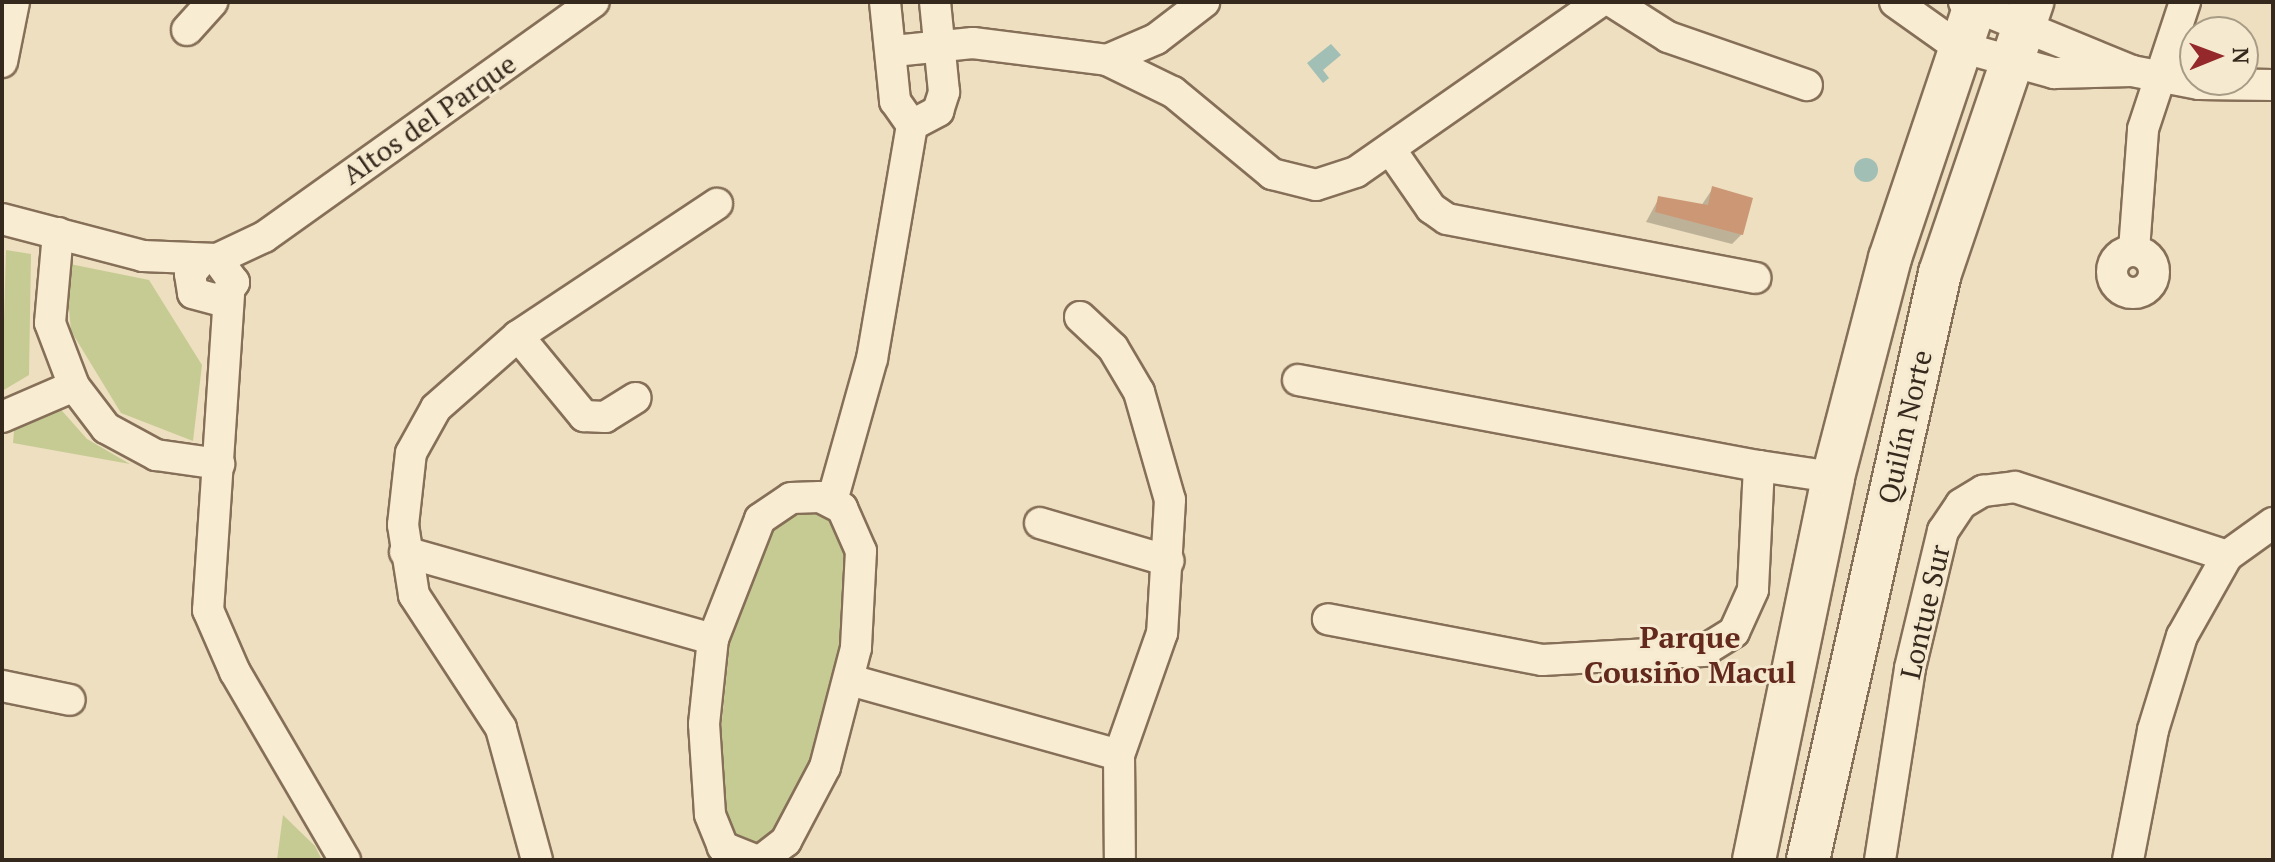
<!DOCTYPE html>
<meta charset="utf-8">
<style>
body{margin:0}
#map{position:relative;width:2275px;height:862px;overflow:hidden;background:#eddfbf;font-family:"PT Serif",serif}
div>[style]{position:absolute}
.green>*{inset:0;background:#c6cb93}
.water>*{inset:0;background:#a2bfb6}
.round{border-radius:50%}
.shadow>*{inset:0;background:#0003}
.building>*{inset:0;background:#cc9775}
.roads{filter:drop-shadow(2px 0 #866f58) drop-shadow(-2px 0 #866f58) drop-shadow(0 2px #866f58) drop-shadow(0 -2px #866f58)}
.street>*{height:30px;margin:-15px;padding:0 15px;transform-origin:15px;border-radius:15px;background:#f8ecd2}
.street>.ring{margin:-15px;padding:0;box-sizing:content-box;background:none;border:30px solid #f8ecd2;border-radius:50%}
.secondary>*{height:42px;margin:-21px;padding:0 21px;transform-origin:21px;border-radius:21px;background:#f8ecd2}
span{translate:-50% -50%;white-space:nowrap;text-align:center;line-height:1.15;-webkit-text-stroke:6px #f5e9cf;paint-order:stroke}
.street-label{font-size:28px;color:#35281c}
.neighbourhood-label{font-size:30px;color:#62291c;font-weight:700}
.frame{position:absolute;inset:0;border:4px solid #35281c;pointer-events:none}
.north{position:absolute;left:2179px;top:16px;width:80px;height:80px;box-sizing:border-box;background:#f5e9cf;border:2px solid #a89c87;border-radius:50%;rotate:89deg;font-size:22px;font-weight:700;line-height:32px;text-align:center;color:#35281c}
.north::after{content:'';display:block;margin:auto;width:28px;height:36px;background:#95282b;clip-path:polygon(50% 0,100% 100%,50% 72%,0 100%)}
</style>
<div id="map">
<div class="green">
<i style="clip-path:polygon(6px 250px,31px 254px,29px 375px,2px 391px)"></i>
<i style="clip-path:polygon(65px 263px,149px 280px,202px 365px,193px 441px,121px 413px,71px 331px)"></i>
<i style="clip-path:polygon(56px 404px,87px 439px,130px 464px,13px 443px,15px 419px)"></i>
<i style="clip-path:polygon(809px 509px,834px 522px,847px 549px,846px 636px,824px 733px,790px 815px,767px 847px,740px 845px,726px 825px,719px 749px,731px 633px,758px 549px,779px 518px)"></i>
<i style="clip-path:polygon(283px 815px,315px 846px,322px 860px,277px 860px)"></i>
</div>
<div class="water">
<i style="clip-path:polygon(1331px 44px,1341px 55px,1323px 70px,1329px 78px,1323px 83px,1307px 63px)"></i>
<i class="round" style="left:1854px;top:158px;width:24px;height:24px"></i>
</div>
<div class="shadow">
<i style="clip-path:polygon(1713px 188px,1742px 234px,1732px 244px,1646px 222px,1659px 198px,1701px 206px)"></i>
</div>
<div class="building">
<i style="clip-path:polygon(1712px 186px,1753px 198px,1743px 235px,1655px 212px,1658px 196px,1708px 205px)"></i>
</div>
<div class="roads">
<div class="street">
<i style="left:885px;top:2px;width:100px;rotate:84.2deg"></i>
<i style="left:895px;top:101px;width:29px;rotate:55deg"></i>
<i style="left:1613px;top:2px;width:65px;rotate:32.5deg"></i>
<i style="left:1668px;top:37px;width:147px;rotate:19.1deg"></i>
<i style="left:1895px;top:2px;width:76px;rotate:35.4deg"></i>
<i style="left:1957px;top:46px;width:101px;rotate:15.6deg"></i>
<i style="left:2054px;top:73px;width:78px;rotate:-1.5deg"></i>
<i style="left:2132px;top:71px;width:68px;rotate:11deg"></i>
<i style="left:2199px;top:84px;width:74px;rotate:0.8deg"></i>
<i style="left:1964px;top:2px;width:182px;rotate:22.3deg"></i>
<i style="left:187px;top:30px;width:38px;rotate:-48deg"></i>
<i style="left:894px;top:51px;width:79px;rotate:-5.8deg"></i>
<i style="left:973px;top:43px;width:135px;rotate:7.2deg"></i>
<i style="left:1107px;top:60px;width:73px;rotate:25.9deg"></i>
<i style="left:1173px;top:92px;width:129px;rotate:39.6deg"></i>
<i style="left:1272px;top:174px;width:45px;rotate:14deg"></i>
<i style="left:1316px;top:185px;width:42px;rotate:-18deg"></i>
<i style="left:1356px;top:172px;width:297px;rotate:-34.9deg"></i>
<i style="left:1107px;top:60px;width:53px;rotate:-23.2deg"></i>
<i style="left:1156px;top:39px;width:61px;rotate:-37.6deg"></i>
<i style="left:2px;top:62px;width:61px;rotate:-78.7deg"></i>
<i style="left:912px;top:125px;width:30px;rotate:-28deg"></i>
<i style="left:938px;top:111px;width:20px;rotate:-72deg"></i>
<i style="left:944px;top:92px;width:90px;rotate:-95.7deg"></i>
<i style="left:1390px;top:149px;width:72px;rotate:55.2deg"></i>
<i style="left:1431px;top:208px;width:19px;rotate:35deg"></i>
<i style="left:1447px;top:219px;width:314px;rotate:10.8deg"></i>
<i style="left:2px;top:219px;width:146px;rotate:14.7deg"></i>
<i style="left:143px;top:256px;width:74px;rotate:2.3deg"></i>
<i style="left:217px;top:259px;width:29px;rotate:54deg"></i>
<i style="left:234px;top:282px;width:22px;rotate:122deg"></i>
<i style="left:222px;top:301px;width:30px;rotate:-165deg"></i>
<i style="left:193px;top:293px;width:19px;rotate:-99deg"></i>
<i style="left:190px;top:274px;width:17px;rotate:-50deg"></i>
<i style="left:58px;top:233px;width:90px;rotate:95.1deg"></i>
<i style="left:50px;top:323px;width:67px;rotate:69.1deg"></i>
<i style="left:74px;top:386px;width:53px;rotate:52.7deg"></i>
<i style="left:106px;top:428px;width:57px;rotate:28.4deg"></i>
<i style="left:156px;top:455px;width:64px;rotate:8.1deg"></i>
<i style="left:2134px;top:250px;width:121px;rotate:-85.7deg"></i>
<i style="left:2143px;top:129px;width:134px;rotate:-71.7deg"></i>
<i class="ring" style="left:2112px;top:251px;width:12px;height:12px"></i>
<i style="left:217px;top:259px;width:52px;rotate:-25.1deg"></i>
<i style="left:264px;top:237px;width:405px;rotate:-35.5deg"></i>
<i style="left:229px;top:295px;width:316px;rotate:93.8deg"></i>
<i style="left:208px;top:610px;width:68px;rotate:66.5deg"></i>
<i style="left:235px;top:672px;width:218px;rotate:59.7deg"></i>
<i style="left:1080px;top:317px;width:45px;rotate:43.2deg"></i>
<i style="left:1113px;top:348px;width:51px;rotate:59.4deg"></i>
<i style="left:1139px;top:392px;width:112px;rotate:74deg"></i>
<i style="left:1170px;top:500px;width:133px;rotate:93.4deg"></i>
<i style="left:1162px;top:633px;width:129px;rotate:109.4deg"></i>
<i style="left:1119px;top:755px;width:105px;rotate:89.5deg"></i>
<i style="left:518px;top:336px;width:104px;rotate:50.5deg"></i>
<i style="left:584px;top:416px;width:21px;rotate:3deg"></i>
<i style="left:605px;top:417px;width:36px;rotate:-32deg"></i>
<i style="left:1298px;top:380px;width:469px;rotate:10.6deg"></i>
<i style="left:1759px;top:466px;width:124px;rotate:92.8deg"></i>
<i style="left:1753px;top:590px;width:46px;rotate:114.3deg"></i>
<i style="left:1734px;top:632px;width:36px;rotate:148deg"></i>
<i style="left:1703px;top:651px;width:161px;rotate:176.8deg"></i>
<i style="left:1542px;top:660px;width:218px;rotate:-169.2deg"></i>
<i style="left:2px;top:417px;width:78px;rotate:-23.3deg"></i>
<i style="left:1759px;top:466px;width:75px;rotate:8.5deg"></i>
<i style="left:832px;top:501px;width:148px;rotate:-74.3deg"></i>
<i style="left:872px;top:359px;width:237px;rotate:-80.3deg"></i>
<i style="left:1040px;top:523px;width:134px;rotate:16.4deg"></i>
<i style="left:405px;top:552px;width:320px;rotate:15.8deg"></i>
<i style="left:850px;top:680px;width:279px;rotate:15.6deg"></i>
<i style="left:2px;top:686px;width:69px;rotate:11.6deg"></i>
<i style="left:537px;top:860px;width:137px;rotate:-105.3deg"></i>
<i style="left:501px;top:728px;width:159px;rotate:-123.2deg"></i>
<i style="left:414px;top:595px;width:71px;rotate:-98.9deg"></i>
<i style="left:403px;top:525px;width:72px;rotate:-83.7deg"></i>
<i style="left:411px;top:453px;width:51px;rotate:-60.9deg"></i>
<i style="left:436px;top:408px;width:109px;rotate:-41.3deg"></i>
<i style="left:518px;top:336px;width:239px;rotate:-33.6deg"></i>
<i style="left:755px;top:860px;width:35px;rotate:-158deg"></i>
<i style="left:723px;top:847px;width:35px;rotate:-112deg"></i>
<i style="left:710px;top:814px;width:90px;rotate:-93.8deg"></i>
<i style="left:704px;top:724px;width:85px;rotate:-84deg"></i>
<i style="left:713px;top:639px;width:129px;rotate:-68.6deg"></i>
<i style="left:760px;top:519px;width:37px;rotate:-34deg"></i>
<i style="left:791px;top:498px;width:29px;rotate:-2deg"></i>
<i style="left:820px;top:497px;width:25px;rotate:27deg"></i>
<i style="left:842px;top:508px;width:47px;rotate:66.2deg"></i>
<i style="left:861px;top:551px;width:97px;rotate:93deg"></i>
<i style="left:856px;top:648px;width:123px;rotate:104.6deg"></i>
<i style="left:825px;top:767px;width:84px;rotate:117.8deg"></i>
<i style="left:786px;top:841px;width:31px;rotate:142deg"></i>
<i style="left:1880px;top:860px;width:194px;rotate:-81.1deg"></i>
<i style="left:1910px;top:668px;width:141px;rotate:-76.5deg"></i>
<i style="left:1943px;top:531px;width:32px;rotate:-56deg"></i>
<i style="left:1961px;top:504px;width:26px;rotate:-31deg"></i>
<i style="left:1983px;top:491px;width:32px;rotate:-7deg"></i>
<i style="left:2015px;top:487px;width:223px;rotate:18deg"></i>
<i style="left:2128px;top:860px;width:132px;rotate:-79.1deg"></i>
<i style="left:2153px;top:730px;width:98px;rotate:-72.9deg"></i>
<i style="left:2182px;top:636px;width:92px;rotate:-60.6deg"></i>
<i style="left:2227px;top:556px;width:57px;rotate:-35.7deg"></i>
</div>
<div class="secondary">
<i style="left:1754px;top:860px;width:391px;rotate:-78.3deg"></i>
<i style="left:1833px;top:477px;width:226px;rotate:-75.4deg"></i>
<i style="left:1890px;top:258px;width:270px;rotate:-71.4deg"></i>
<i style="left:1808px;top:860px;width:602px;rotate:-77.33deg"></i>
<i style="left:1940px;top:273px;width:286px;rotate:-71.2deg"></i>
</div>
</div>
<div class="street-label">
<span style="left:429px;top:119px;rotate:-35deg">Altos del Parque</span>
<span style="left:1905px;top:427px;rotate:-77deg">Quilín Norte</span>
<span style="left:1925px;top:612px;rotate:-77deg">Lontue Sur</span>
</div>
<div class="neighbourhood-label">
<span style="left:1690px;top:654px">Parque<br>Cousiño Macul</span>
</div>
<div class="frame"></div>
<div class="north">N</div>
</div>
